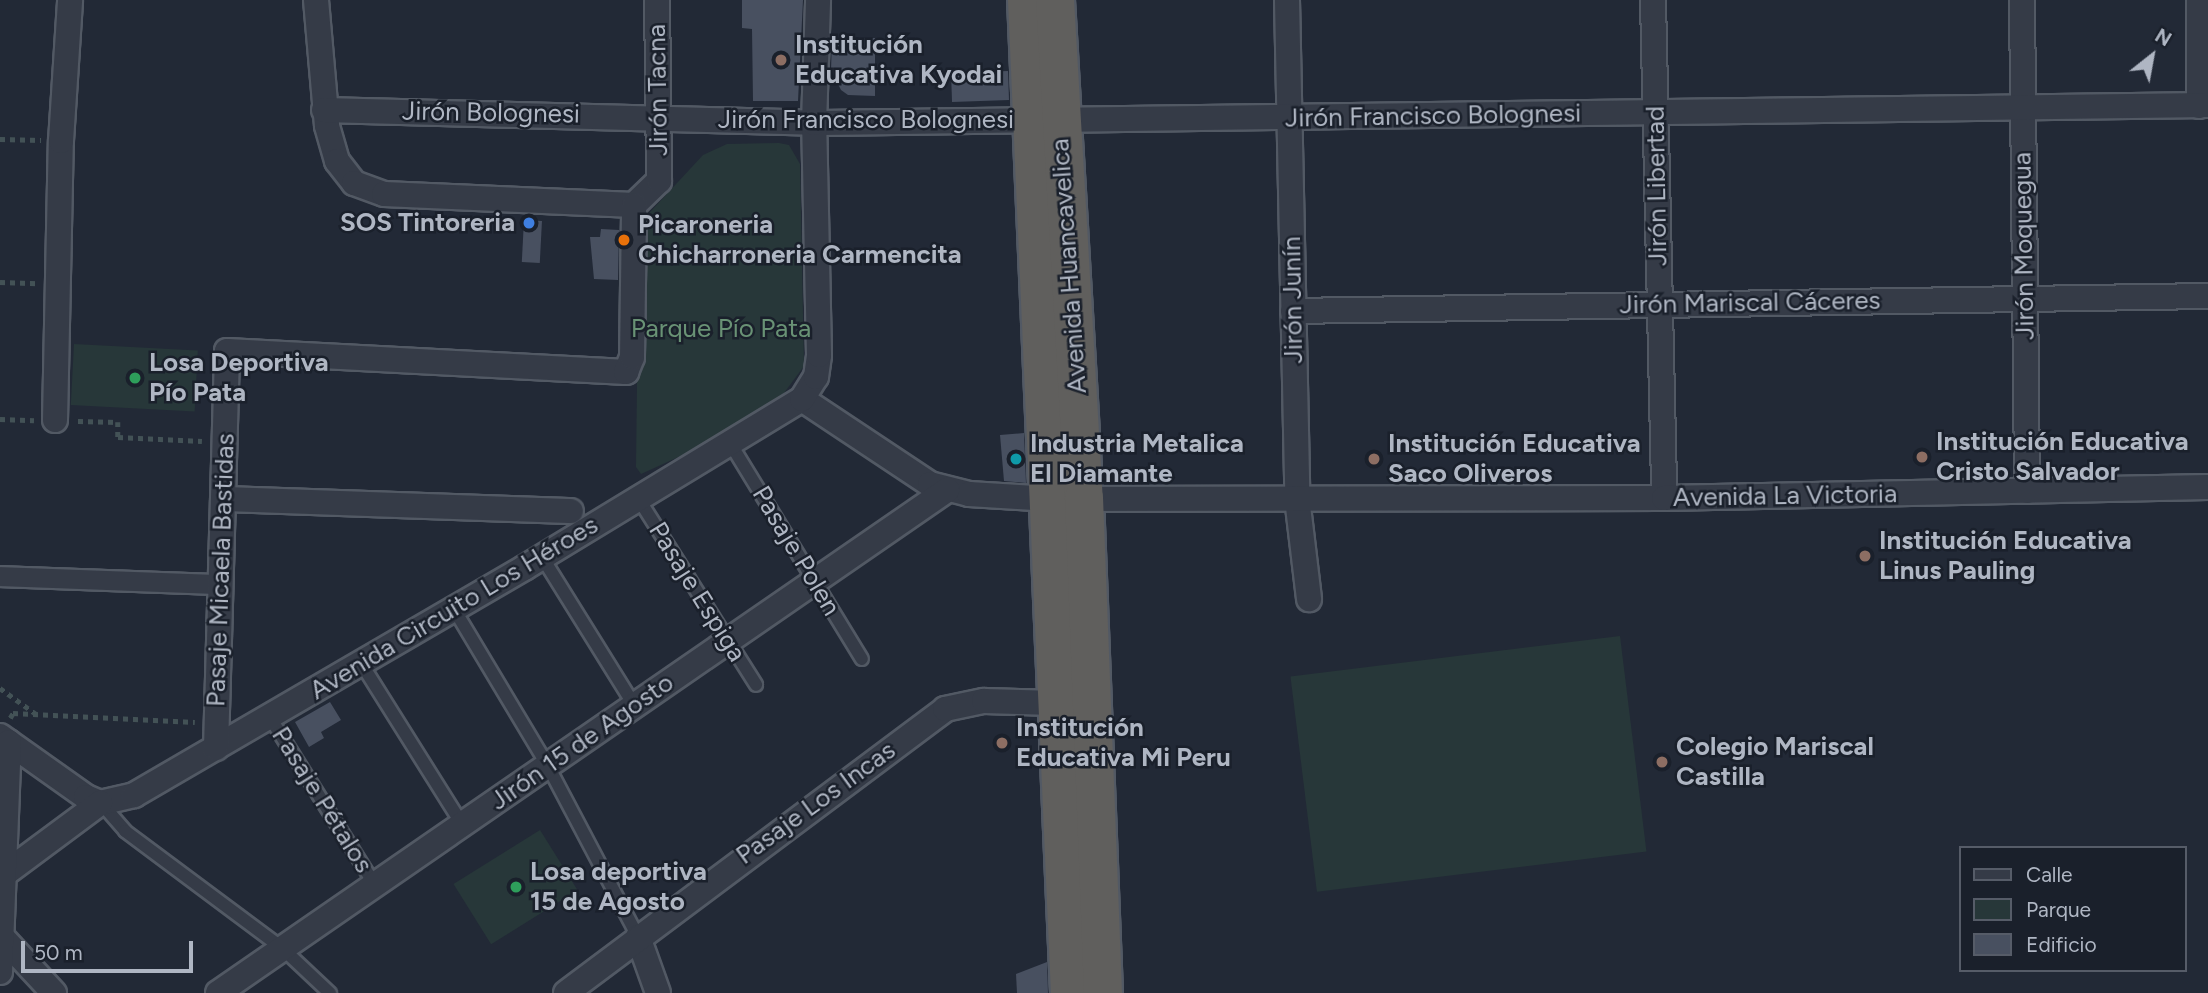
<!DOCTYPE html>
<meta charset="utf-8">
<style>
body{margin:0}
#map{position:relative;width:2208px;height:993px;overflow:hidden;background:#222936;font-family:Figtree,sans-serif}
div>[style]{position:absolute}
.green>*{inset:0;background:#273739;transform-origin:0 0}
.building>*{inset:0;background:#485060;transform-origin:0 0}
.path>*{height:4.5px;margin-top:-2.25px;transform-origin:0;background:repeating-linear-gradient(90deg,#435256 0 5px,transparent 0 10px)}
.roads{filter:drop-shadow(2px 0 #525964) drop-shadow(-2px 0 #525964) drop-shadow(0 2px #525964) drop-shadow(0 -2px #525964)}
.service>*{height:12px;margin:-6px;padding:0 6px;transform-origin:6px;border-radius:6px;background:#353b47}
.pedestrian>*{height:19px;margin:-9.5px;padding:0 9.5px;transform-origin:9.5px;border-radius:9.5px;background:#353b47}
.minor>*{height:24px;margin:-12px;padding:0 12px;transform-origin:12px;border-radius:12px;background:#353b47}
.trunk>*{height:38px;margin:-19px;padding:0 19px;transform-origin:19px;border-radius:19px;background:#605f5d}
.dots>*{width:19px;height:19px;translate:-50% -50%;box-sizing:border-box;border:4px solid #1a202b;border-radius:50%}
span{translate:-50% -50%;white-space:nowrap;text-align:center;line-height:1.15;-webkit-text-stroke:5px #1a202b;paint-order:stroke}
.poi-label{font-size:26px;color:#afb6c3;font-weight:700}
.left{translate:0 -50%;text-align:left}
.right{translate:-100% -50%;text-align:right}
.street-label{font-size:26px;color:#afb6c3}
.park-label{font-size:26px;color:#699275}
.legend{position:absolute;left:1959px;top:846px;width:228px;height:126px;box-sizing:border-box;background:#1a202b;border:2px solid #565c68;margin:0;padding:9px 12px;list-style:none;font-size:21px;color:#afb6c3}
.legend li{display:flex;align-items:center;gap:14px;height:35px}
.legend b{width:35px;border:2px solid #565c68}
.north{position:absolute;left:2117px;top:21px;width:70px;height:70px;-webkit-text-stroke:5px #1a202b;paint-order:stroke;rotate:31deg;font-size:19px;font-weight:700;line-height:28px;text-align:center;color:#afb6c3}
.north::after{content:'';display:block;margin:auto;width:24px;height:32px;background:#afb6c3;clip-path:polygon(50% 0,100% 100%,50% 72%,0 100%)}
.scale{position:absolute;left:21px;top:941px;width:172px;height:32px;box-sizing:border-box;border:4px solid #afb6c3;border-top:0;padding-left:9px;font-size:21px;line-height:24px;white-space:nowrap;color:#afb6c3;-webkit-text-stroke:5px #1a202b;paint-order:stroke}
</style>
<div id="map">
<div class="green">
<i style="clip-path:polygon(779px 143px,789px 145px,800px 164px,804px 366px,784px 393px,707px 444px,641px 474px,636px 467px,639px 224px,703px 155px,727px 144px)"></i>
<i style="left:74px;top:344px;width:124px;height:61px;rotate:3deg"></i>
<i style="left:1620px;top:636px;width:217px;height:332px;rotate:83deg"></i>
<i style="left:540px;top:830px;width:71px;height:102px;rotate:58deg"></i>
</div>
<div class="building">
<i style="clip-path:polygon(742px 0,803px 0,798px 101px,753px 101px,752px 29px,742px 28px)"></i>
<i style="clip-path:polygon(832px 38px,875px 38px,875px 96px,848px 95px,841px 90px,831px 70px)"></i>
<i style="left:1008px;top:71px;width:29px;height:57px;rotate:88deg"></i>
<i style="left:524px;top:220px;width:18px;height:42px;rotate:3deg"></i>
<i style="clip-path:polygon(601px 229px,619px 230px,618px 280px,594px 279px,590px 237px,600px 237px)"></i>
<i style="clip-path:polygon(1024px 433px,1026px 483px,1004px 481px,1000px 435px)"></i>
<i style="clip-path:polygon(330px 702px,341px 720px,321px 732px,324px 738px,309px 747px,295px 722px)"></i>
<i style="clip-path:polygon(1047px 962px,1048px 993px,1017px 993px,1016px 974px)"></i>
</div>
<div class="path">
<i style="left:0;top:139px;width:41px;rotate:1.4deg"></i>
<i style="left:0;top:282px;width:38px;rotate:2deg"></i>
<i style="left:0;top:419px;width:34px;rotate:2deg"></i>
<i style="left:78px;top:421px;width:40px;rotate:1.4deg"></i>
<i style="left:118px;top:422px;width:15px;rotate:90deg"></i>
<i style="left:118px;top:437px;width:84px;rotate:2.7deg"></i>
<i style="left:0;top:688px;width:48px;rotate:35.7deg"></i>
<i style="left:10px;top:718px;width:6px;rotate:-59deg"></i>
<i style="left:13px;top:713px;width:182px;rotate:2.8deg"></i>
</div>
<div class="roads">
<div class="service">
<i style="left:730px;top:443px;width:253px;rotate:58.6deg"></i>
<i style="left:638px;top:498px;width:221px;rotate:57.7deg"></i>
<i style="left:542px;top:557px;width:174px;rotate:58.1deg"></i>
<i style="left:454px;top:609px;width:183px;rotate:59.1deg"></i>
<i style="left:548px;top:766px;width:193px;rotate:62.2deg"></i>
<i style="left:361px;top:663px;width:190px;rotate:57.9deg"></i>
<i style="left:269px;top:716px;width:199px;rotate:57.9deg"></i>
<i style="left:101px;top:803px;width:37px;rotate:49deg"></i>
<i style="left:125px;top:831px;width:196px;rotate:36.7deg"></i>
<i style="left:282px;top:948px;width:66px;rotate:43.2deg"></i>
</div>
<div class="pedestrian">
<i style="left:0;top:576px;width:220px;rotate:2.1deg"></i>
</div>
<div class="minor">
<i style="left:316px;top:0;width:126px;rotate:85deg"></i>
<i style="left:327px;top:126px;width:36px;rotate:74deg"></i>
<i style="left:337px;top:161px;width:28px;rotate:52deg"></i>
<i style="left:354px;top:183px;width:32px;rotate:20deg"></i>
<i style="left:384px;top:194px;width:250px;rotate:2.5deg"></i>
<i style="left:634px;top:205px;width:35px;rotate:-44deg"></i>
<i style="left:659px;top:181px;width:181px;rotate:-90.6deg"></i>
<i style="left:1287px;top:0;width:498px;rotate:88.8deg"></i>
<i style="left:1297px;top:498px;width:102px;rotate:83.2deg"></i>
<i style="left:1653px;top:0;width:498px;rotate:88.7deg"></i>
<i style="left:2022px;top:0;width:491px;rotate:89.4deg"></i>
<i style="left:2199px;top:0;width:106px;rotate:90deg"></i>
<i style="left:324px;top:110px;width:490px;rotate:1.5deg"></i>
<i style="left:814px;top:123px;width:1394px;rotate:-0.74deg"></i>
<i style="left:1293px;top:311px;width:915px;rotate:-0.94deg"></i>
<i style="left:802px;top:399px;width:154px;rotate:33.6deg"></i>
<i style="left:930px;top:484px;width:40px;rotate:14.4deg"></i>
<i style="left:969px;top:494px;width:82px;rotate:3.5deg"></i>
<i style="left:1051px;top:499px;width:613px;rotate:-0.09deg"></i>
<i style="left:1664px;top:498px;width:544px;rotate:-1.16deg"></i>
<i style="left:55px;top:420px;width:279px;rotate:-88.8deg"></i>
<i style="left:61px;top:141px;width:141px;rotate:-86.3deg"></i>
<i style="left:223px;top:499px;width:348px;rotate:2deg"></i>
<i style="left:0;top:736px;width:105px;rotate:35.3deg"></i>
<i style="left:86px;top:797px;width:15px;rotate:23deg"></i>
<i style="left:100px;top:803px;width:35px;rotate:-13deg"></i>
<i style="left:134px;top:795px;width:451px;rotate:-30.2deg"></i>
<i style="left:524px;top:568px;width:325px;rotate:-31.3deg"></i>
<i style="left:802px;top:399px;width:26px;rotate:-58deg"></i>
<i style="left:816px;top:377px;width:22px;rotate:-82deg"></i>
<i style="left:819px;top:355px;width:232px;rotate:-91.2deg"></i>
<i style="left:814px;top:123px;width:123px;rotate:-88.1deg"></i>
<i style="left:216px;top:748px;width:397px;rotate:-88.4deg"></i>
<i style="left:227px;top:351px;width:400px;rotate:3deg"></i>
<i style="left:626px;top:372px;width:16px;rotate:-68deg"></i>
<i style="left:632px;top:357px;width:152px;rotate:-89.2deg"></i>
<i style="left:3px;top:875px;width:121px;rotate:-36.6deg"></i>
<i style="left:1px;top:936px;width:78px;rotate:47.1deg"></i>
<i style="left:638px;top:937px;width:59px;rotate:70.3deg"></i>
<i style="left:0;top:972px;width:230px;rotate:-87.8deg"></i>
<i style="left:218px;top:993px;width:886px;rotate:-34.61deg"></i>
<i style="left:566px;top:993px;width:474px;rotate:-36.8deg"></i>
<i style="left:945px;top:709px;width:40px;rotate:-12deg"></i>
<i style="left:984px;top:701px;width:71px;rotate:1.6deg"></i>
</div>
<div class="trunk">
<i style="left:1027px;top:0;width:994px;rotate:87.52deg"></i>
<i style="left:1055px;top:0;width:499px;rotate:86.7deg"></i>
<i style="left:1084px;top:498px;width:495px;rotate:87.8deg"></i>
</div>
</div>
<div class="dots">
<i style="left:781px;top:60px;background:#8d6e63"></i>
<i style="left:529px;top:223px;background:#3f7fe0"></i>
<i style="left:624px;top:240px;background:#e8710a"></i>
<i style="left:135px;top:378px;background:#2e9e5b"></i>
<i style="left:1922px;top:457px;background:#8d6e63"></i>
<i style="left:1016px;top:459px;background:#0f9aa8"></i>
<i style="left:1374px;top:459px;background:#8d6e63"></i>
<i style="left:1865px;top:556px;background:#8d6e63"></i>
<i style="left:1002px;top:743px;background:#8d6e63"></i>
<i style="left:1662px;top:762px;background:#8d6e63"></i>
<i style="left:516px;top:887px;background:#2e9e5b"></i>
</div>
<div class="poi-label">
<span class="left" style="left:795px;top:60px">Institución<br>Educativa Kyodai</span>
<span class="right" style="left:515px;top:223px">SOS Tintoreria</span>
<span class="left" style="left:638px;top:240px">Picaroneria<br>Chicharroneria Carmencita</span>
<span class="left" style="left:149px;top:378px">Losa Deportiva<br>Pío Pata</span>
<span class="left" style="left:1936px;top:457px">Institución Educativa<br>Cristo Salvador</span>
<span class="left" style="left:1030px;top:459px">Industria Metalica<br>El Diamante</span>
<span class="left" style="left:1388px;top:459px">Institución Educativa<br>Saco Oliveros</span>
<span class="left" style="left:1879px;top:556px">Institución Educativa<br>Linus Pauling</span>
<span class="left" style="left:1016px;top:743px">Institución<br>Educativa Mi Peru</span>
<span class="left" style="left:1676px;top:762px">Colegio Mariscal<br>Castilla</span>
<span class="left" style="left:530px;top:887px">Losa deportiva<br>15 de Agosto</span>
</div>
<div class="street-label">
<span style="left:658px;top:90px;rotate:-91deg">Jirón Tacna</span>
<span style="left:491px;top:113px;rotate:1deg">Jirón Bolognesi</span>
<span style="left:1433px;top:116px;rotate:-1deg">Jirón Francisco Bolognesi</span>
<span style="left:866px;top:120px">Jirón Francisco Bolognesi</span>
<span style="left:1657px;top:186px;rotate:-91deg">Jirón Libertad</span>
<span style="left:2024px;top:246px;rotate:-91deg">Jirón Moquegua</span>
<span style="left:1069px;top:266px;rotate:-94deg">Avenida Huancavelica</span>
<span style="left:1293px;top:300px;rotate:-91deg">Jirón Junín</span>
<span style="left:1750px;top:303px;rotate:-1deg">Jirón Mariscal Cáceres</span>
<span style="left:1785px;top:496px;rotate:-1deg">Avenida La Victoria</span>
<span style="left:796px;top:551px;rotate:59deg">Pasaje Polen</span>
<span style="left:221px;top:570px;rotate:-88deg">Pasaje Micaela Bastidas</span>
<span style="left:697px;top:592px;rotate:58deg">Pasaje Espiga</span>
<span style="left:454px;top:608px;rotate:-31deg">Avenida Circuito Los Héroes</span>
<span style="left:582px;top:742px;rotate:-35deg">Jirón 15 de Agosto</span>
<span style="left:322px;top:800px;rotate:58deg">Pasaje Pétalos</span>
<span style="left:816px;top:803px;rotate:-36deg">Pasaje Los Incas</span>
</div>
<div class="park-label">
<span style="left:721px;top:329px">Parque Pío Pata</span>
</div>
<ul class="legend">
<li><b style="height:9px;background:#353b47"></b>Calle</li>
<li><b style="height:19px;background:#273739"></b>Parque</li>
<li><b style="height:19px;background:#485060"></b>Edificio</li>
</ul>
<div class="north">N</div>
<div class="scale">50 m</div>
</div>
